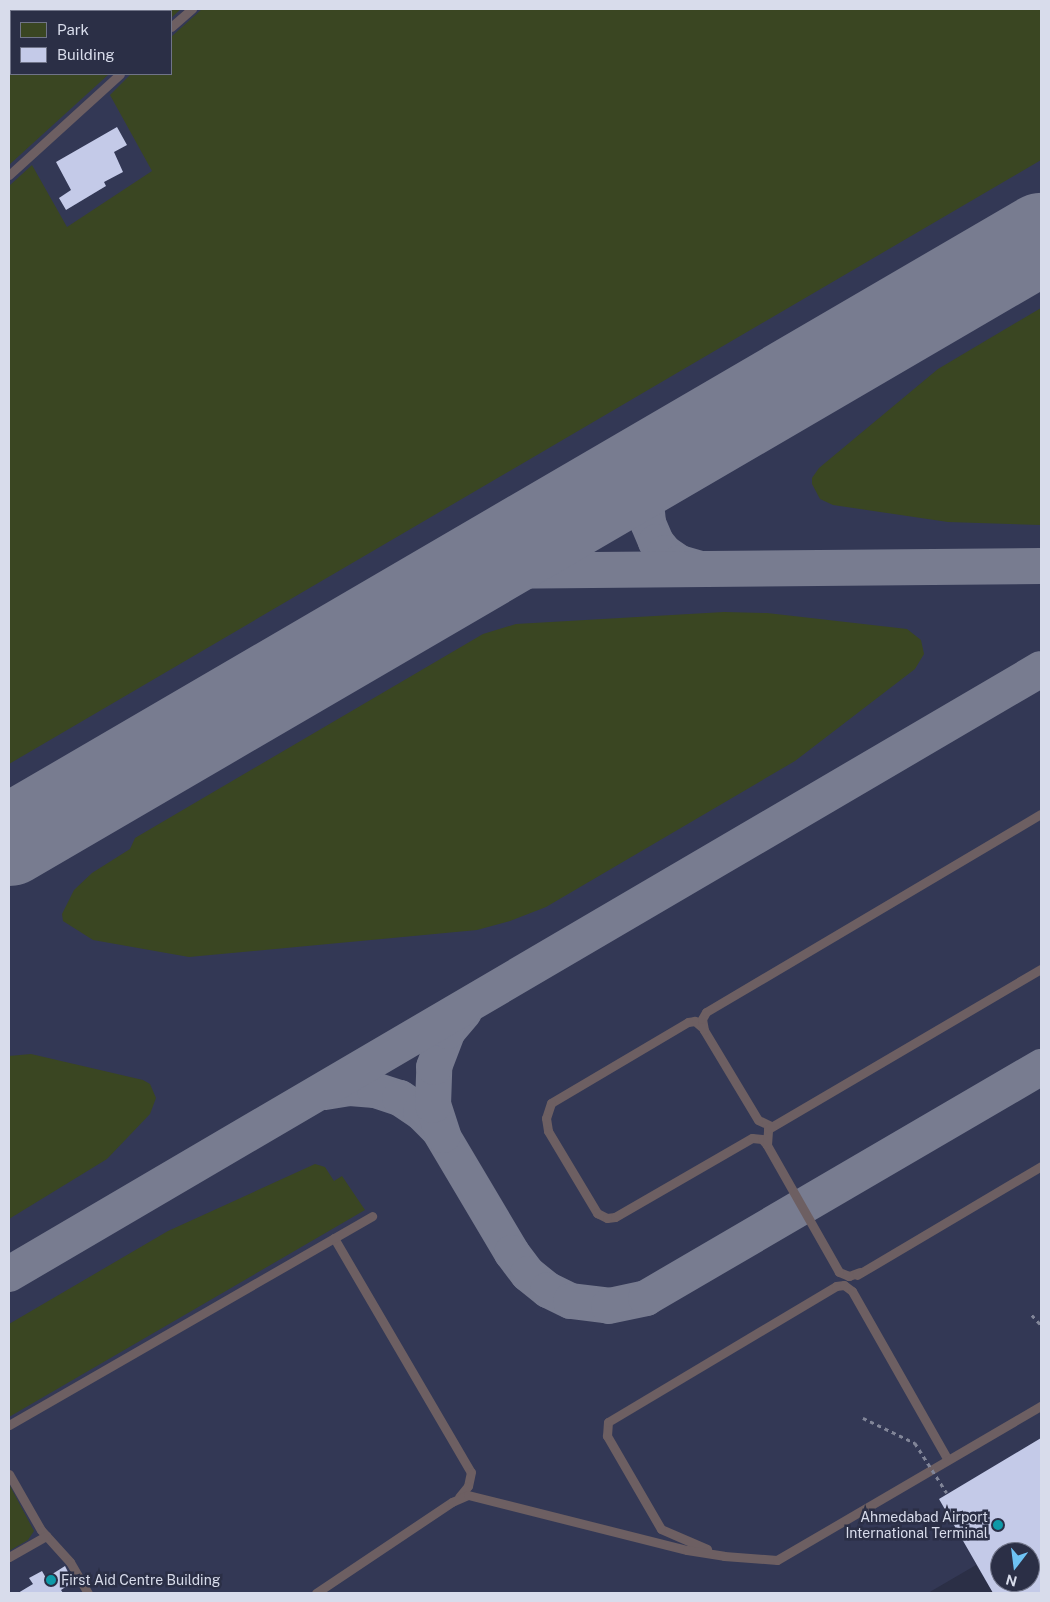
<!DOCTYPE html>
<style>
body{margin:0}
#map{position:relative;width:1050px;height:1602px;overflow:hidden;background:#2b2f46;font-family:"Public Sans",sans-serif}
div>[style]{position:absolute}
.built>*{inset:0;background:#333855}
.green>*{inset:0;background:#3a4622}
.taxiway>*{height:36px;margin:-18px;padding:0 18px;transform-origin:18px;border-radius:18px;background:#787c90}
.runway>*{height:91px;margin:-45.5px;padding:0 45.5px;transform-origin:45.5px;border-radius:45.5px;background:#787c90}
.building>*{inset:0;background:#c4cae8}
.path>*{height:2.5px;margin-top:-1.25px;transform-origin:0;background:repeating-linear-gradient(90deg,#818598 0 4px,transparent 0 8px)}
.lane>*{height:9px;margin:-4.5px;padding:0 4.5px;transform-origin:4.5px;border-radius:4.5px;background:#6d5f62}
.path-bridge>*{height:2.5px;margin-top:-1.25px;transform-origin:0;background:repeating-linear-gradient(90deg,#818598 0 4px,transparent 0 8px)}
.dots>*{width:14px;height:14px;translate:-50% -50%;box-sizing:border-box;border:2px solid #2b2f46;border-radius:50%}
span{translate:-50% -50%;white-space:nowrap;text-align:center;line-height:1.15;-webkit-text-stroke:5px #2b2f46;paint-order:stroke}
.poi-label{font-size:14px;color:#d8dceb}
.right{translate:-100% -50%;text-align:right}
.left{translate:0 -50%;text-align:left}
.frame{position:absolute;inset:0;border:10px solid #d8dceb;pointer-events:none}
.legend{position:absolute;left:10px;top:10px;width:162px;height:65px;box-sizing:border-box;background:#2b2f46;border:1px solid #707488;margin:0;padding:6px 9px;list-style:none;font-size:15px;color:#d8dceb}
.legend li{display:flex;align-items:center;gap:10px;height:25px}
.legend b{width:25px;border:1px solid #707488}
.north{position:absolute;left:990px;top:1542px;width:50px;height:50px;box-sizing:border-box;background:#2b2f46;border:1px solid #707488;border-radius:50%;rotate:195deg;font-size:14px;font-weight:700;line-height:20px;text-align:center;color:#d8dceb}
.north::after{content:'';display:block;margin:auto;width:18px;height:22px;background:#6ec2f3;clip-path:polygon(50% 0,100% 100%,50% 72%,0 100%)}
</style>
<div id="map">
<div class="built">
<i style="clip-path:polygon(evenodd,9px 9px,1041px 9px,1041px 1593px,993px 1593px,976px 1565px,928px 1593px,9px 1593px,9px 9px,11px 11px,171px 11px,171px 74px,11px 74px,11px 11px,9px 9px,1000px 1552px,1030px 1552px,1030px 1582px,1000px 1582px,1000px 1552px)"></i>
</div>
<div class="green">
<i style="clip-path:polygon(9px 9px,181px 9px,171px 18px,171px 11px,11px 11px,11px 74px,109px 74px,9px 165px)"></i>
<i style="clip-path:polygon(202px 9px,1041px 9px,1041px 160px,9px 764px,9px 186px,32px 165px,67px 227px,152px 171px,110px 95px,131px 74px,171px 74px,171px 37px)"></i>
<i style="clip-path:polygon(1041px 308px,1041px 525px,948px 522px,833px 505px,820px 499px,812px 484px,812px 478px,819px 468px,938px 369px)"></i>
<i style="clip-path:polygon(724px 612px,767px 613px,907px 629px,921px 640px,924px 654px,915px 669px,795px 761px,546px 907px,510px 921px,477px 930px,189px 957px,93px 940px,63px 921px,62px 914px,74px 890px,92px 873px,130px 849px,135px 838px,483px 634px,516px 624px)"></i>
<i style="clip-path:polygon(31px 1054px,143px 1080px,150px 1084px,156px 1098px,150px 1114px,107px 1159px,9px 1219px,9px 1056px)"></i>
<i style="clip-path:polygon(315px 1164px,325px 1167px,334px 1181px,342px 1176px,365px 1210px,9px 1417px,9px 1324px,168px 1231px)"></i>
<i style="clip-path:polygon(9px 1484px,34px 1531px,28px 1540px,9px 1551px)"></i>
</div>
<div class="taxiway">
<i style="left:669px;top:455px;width:16px;rotate:140deg"></i>
<i style="left:657px;top:465px;width:20px;rotate:114deg"></i>
<i style="left:649px;top:483px;width:20px;rotate:99deg"></i>
<i style="left:646px;top:503px;width:20px;rotate:84deg"></i>
<i style="left:648px;top:523px;width:21px;rotate:67deg"></i>
<i style="left:656px;top:542px;width:14px;rotate:51deg"></i>
<i style="left:665px;top:553px;width:18px;rotate:34deg"></i>
<i style="left:680px;top:563px;width:19px;rotate:16deg"></i>
<i style="left:455px;top:580px;width:28px;rotate:-18deg"></i>
<i style="left:482px;top:571px;width:559px;rotate:-0.51deg"></i>
<i style="left:325px;top:1092px;width:25px;rotate:-9deg"></i>
<i style="left:350px;top:1088px;width:25px;rotate:5deg"></i>
<i style="left:375px;top:1090px;width:26px;rotate:18deg"></i>
<i style="left:400px;top:1098px;width:25px;rotate:34deg"></i>
<i style="left:421px;top:1112px;width:25px;rotate:45deg"></i>
<i style="left:439px;top:1130px;width:143px;rotate:59.3deg"></i>
<i style="left:512px;top:1253px;width:26px;rotate:53deg"></i>
<i style="left:528px;top:1274px;width:26px;rotate:39deg"></i>
<i style="left:548px;top:1290px;width:25px;rotate:26deg"></i>
<i style="left:571px;top:1301px;width:38px;rotate:7deg"></i>
<i style="left:609px;top:1306px;width:38px;rotate:-12deg"></i>
<i style="left:646px;top:1298px;width:458px;rotate:-30.3deg"></i>
<i style="left:443px;top:1135px;width:32px;rotate:-108deg"></i>
<i style="left:433px;top:1105px;width:38px;rotate:-88deg"></i>
<i style="left:434px;top:1067px;width:39px;rotate:-69deg"></i>
<i style="left:448px;top:1031px;width:25px;rotate:-50deg"></i>
<i style="left:9px;top:1274px;width:1196px;rotate:-30.38deg"></i>
</div>
<div class="runway">
<i style="left:9px;top:840px;width:1195px;rotate:-30.26deg"></i>
</div>
<div class="building">
<i style="clip-path:polygon(117px 127px,127px 145px,114px 152px,123px 172px,104px 182px,106px 186px,66px 210px,59px 198px,71px 190px,56px 162px)"></i>
<i style="clip-path:polygon(evenodd,1041px 1438px,1041px 1593px,993px 1593px,939px 1499px,1041px 1438px,1000px 1552px,1030px 1552px,1030px 1582px,1000px 1582px,1000px 1552px)"></i>
<i style="clip-path:polygon(65px 1566px,73px 1582px,61px 1590px,63px 1593px,18px 1593px,33px 1584px,29px 1578px,42px 1571px,46px 1578px)"></i>
</div>
<div class="path">
<i style="left:1032px;top:1315px;width:13px;rotate:48deg"></i>
</div>
<div class="lane">
<i style="left:171px;top:27px;width:28px;rotate:-41deg"></i>
<i style="left:9px;top:175px;width:150px;rotate:-42.3deg"></i>
<i style="left:703px;top:1028px;width:11px;rotate:-139deg"></i>
<i style="left:695px;top:1021px;width:7px;rotate:172deg"></i>
<i style="left:688px;top:1022px;width:159px;rotate:149.4deg"></i>
<i style="left:551px;top:1103px;width:16px;rotate:108deg"></i>
<i style="left:546px;top:1118px;width:13px;rotate:81deg"></i>
<i style="left:548px;top:1131px;width:96px;rotate:59.1deg"></i>
<i style="left:597px;top:1213px;width:11px;rotate:27deg"></i>
<i style="left:607px;top:1218px;width:8px;rotate:-7deg"></i>
<i style="left:615px;top:1217px;width:158px;rotate:-30deg"></i>
<i style="left:752px;top:1138px;width:10px;rotate:6deg"></i>
<i style="left:762px;top:1139px;width:8px;rotate:50deg"></i>
<i style="left:771px;top:1126px;width:14px;rotate:-155deg"></i>
<i style="left:758px;top:1120px;width:105px;rotate:-121deg"></i>
<i style="left:704px;top:1030px;width:11px;rotate:-100deg"></i>
<i style="left:702px;top:1019px;width:8px;rotate:-60deg"></i>
<i style="left:706px;top:1012px;width:389px;rotate:-30.6deg"></i>
<i style="left:334px;top:1238px;width:271px;rotate:59.7deg"></i>
<i style="left:471px;top:1472px;width:14px;rotate:102deg"></i>
<i style="left:468px;top:1486px;width:14px;rotate:129deg"></i>
<i style="left:860px;top:1272px;width:12px;rotate:160deg"></i>
<i style="left:849px;top:1276px;width:11px;rotate:-158deg"></i>
<i style="left:839px;top:1272px;width:146px;rotate:-119.6deg"></i>
<i style="left:767px;top:1145px;width:16px;rotate:-86deg"></i>
<i style="left:768px;top:1129px;width:316px;rotate:-30.4deg"></i>
<i style="left:857px;top:1275px;width:214px;rotate:-30.6deg"></i>
<i style="left:9px;top:1425px;width:419px;rotate:-29.9deg"></i>
<i style="left:9px;top:1474px;width:64px;rotate:60.3deg"></i>
<i style="left:41px;top:1530px;width:43px;rotate:47.8deg"></i>
<i style="left:70px;top:1562px;width:36px;rotate:60deg"></i>
<i style="left:707px;top:1549px;width:50px;rotate:-156.5deg"></i>
<i style="left:661px;top:1529px;width:108px;rotate:-120.1deg"></i>
<i style="left:607px;top:1436px;width:14px;rotate:-86deg"></i>
<i style="left:608px;top:1422px;width:265px;rotate:-30.8deg"></i>
<i style="left:836px;top:1286px;width:8px;rotate:-7deg"></i>
<i style="left:844px;top:1285px;width:10px;rotate:37deg"></i>
<i style="left:852px;top:1291px;width:194px;rotate:60.4deg"></i>
<i style="left:9px;top:1557px;width:43px;rotate:-29.6deg"></i>
<i style="left:316px;top:1593px;width:164px;rotate:-33.8deg"></i>
<i style="left:452px;top:1502px;width:17px;rotate:-24deg"></i>
<i style="left:468px;top:1495px;width:226px;rotate:14.1deg"></i>
<i style="left:687px;top:1550px;width:37px;rotate:9deg"></i>
<i style="left:724px;top:1556px;width:53px;rotate:4.3deg"></i>
<i style="left:777px;top:1560px;width:306px;rotate:-30.3deg"></i>
</div>
<div class="path-bridge">
<i style="left:863px;top:1418px;width:58px;rotate:25.7deg"></i>
<i style="left:915px;top:1443px;width:59px;rotate:57.4deg"></i>
</div>
<div class="dots">
<i style="left:998px;top:1525px;background:#0f9aa8"></i>
<i style="left:51px;top:1580px;background:#0f9aa8"></i>
</div>
<div class="poi-label">
<span class="right" style="left:988px;top:1525px">Ahmedabad Airport<br>International Terminal</span>
<span class="left" style="left:61px;top:1580px">First Aid Centre Building</span>
</div>
<div class="frame"></div>
<ul class="legend">
<li><b style="height:14px;background:#3a4622"></b>Park</li>
<li><b style="height:14px;background:#c4cae8"></b>Building</li>
</ul>
<div class="north">N</div>
</div>
